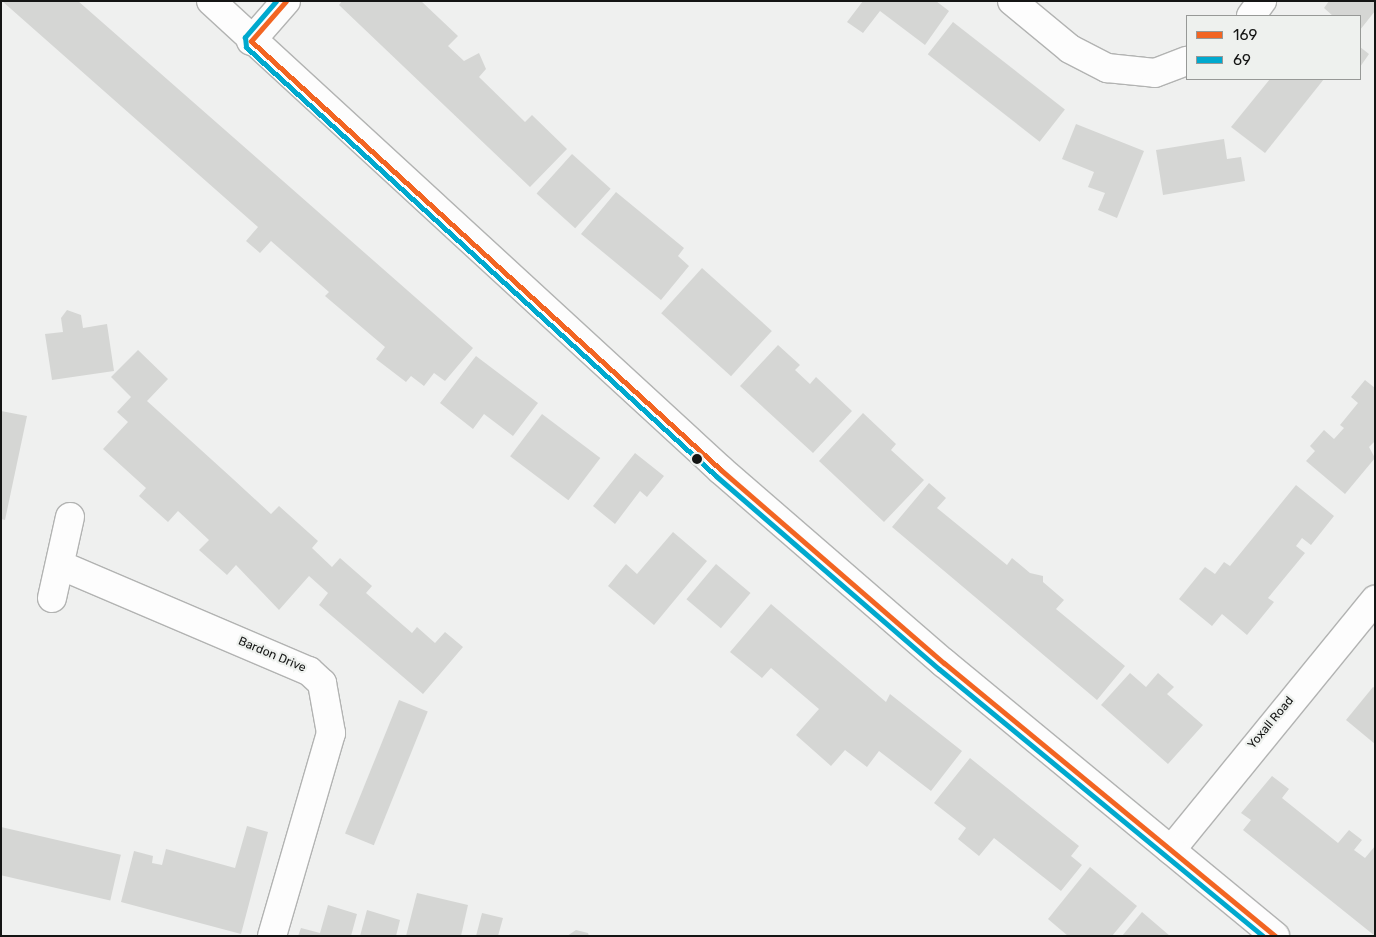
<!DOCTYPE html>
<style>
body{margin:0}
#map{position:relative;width:1376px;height:937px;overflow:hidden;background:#eff0ef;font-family:Rubik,sans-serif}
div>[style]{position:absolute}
.building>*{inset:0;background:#d5d6d4;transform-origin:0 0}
.roads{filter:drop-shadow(1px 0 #b2b3b2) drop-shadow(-1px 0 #b2b3b2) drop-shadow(0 1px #b2b3b2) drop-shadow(0 -1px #b2b3b2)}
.street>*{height:28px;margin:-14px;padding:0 14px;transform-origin:14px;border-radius:14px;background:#fdfdfd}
.secondary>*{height:28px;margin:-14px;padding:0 14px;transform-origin:14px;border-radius:14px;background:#fdfdfd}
.bus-1>*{height:5px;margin:-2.5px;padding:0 2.5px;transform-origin:2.5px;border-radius:2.5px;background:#f26522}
.bus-2>*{height:5px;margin:-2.5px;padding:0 2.5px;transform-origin:2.5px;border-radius:2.5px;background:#00a9ce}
.dots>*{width:14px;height:14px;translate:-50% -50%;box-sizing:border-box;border:2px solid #eef1ee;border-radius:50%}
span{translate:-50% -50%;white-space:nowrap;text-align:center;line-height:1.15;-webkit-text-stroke:4.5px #eef1ee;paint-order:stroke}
.street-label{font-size:12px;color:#141514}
.frame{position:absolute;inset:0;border:2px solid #141514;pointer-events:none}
.legend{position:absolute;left:1186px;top:15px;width:175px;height:65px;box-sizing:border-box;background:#eef1ee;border:1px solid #979997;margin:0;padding:6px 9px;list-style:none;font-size:15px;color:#141514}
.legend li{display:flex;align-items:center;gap:10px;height:25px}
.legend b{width:25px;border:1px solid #979997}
</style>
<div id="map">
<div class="building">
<i style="clip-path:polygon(2px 1px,78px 1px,473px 348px,445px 381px,434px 373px,424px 386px,411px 376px,406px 382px,376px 359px,385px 347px,325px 296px,329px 292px,271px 241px,260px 253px,246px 241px,258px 227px)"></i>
<i style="clip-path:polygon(342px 1px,421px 1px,458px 36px,448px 46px,464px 61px,479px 53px,486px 69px,479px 77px,525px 122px,532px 115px,567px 149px,530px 187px,339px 5px)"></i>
<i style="clip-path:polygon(863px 1px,936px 1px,949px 11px,925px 45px,880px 11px,863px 33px,847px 22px)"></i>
<i style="clip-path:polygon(1329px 1px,1375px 1px,1375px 11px,1360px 30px,1360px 16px,1333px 16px,1324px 8px)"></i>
<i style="left:953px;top:22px;width:142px;height:41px;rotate:38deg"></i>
<i style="clip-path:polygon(1360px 47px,1369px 54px,1360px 67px)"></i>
<i style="clip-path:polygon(1270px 79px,1324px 79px,1265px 153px,1231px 127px)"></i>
<i style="clip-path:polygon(1076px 124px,1144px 151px,1117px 218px,1098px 210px,1105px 193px,1088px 187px,1094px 172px,1062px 159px)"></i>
<i style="clip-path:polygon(1224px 139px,1227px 159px,1241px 157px,1245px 181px,1163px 195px,1156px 150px)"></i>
<i style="left:572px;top:154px;width:52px;height:53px;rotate:42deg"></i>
<i style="clip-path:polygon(616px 192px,684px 248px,678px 256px,689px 266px,661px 300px,581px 234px)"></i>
<i style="left:702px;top:268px;width:94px;height:61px;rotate:42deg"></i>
<i style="clip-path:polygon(67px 310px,81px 315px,83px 328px,107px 324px,114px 371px,52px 380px,45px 334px,63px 332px,61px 318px)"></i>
<i style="clip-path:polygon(778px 345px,800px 365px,795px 370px,810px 384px,816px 377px,852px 411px,813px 453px,740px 386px)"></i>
<i style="clip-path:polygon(138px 350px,168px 379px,147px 401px,233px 479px,271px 514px,279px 506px,318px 541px,312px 548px,332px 567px,340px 558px,372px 586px,366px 593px,412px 633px,417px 627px,435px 643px,445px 632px,463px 647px,423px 694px,319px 605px,328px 593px,309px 576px,279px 610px,236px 565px,227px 575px,199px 550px,209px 540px,178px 511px,168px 522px,139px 496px,146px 488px,103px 449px,128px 422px,117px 412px,131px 397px,111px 377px)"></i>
<i style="clip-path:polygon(476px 356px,538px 403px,513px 436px,484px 414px,473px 429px,440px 403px)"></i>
<i style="clip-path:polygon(1365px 380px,1375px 388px,1375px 441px,1369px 447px,1375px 458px,1345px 494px,1306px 461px,1315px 451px,1310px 446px,1324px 430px,1334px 439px,1344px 428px,1340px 425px,1358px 403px,1351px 397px)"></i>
<i style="clip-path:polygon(1px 411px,27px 416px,5px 520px,1px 519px)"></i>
<i style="clip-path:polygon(863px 413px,896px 444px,891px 450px,924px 480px,884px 522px,819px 461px)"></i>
<i style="left:542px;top:414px;width:73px;height:53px;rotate:37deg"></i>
<i style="clip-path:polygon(635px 453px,664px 476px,647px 497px,640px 491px,615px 524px,593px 506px)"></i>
<i style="clip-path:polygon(929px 483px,946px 498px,937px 508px,1007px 565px,1012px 558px,1030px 573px,1043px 576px,1043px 582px,1064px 600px,1056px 609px,1125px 666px,1097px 700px,892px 527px)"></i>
<i style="clip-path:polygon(1296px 485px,1334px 516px,1311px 545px,1302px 538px,1296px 546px,1305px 553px,1268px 598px,1274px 602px,1247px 635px,1222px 614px,1212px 626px,1179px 599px,1205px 567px,1215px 574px,1224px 562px,1230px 566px)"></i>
<i style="clip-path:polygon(673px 532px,707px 561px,654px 625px,608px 586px,626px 564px,637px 574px)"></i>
<i style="left:716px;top:564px;width:45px;height:46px;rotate:40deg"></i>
<i style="clip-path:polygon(771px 604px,886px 702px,890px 694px,962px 751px,931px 791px,879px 751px,867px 767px,845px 750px,831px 766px,796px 735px,819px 709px,771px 668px,762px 678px,730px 652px)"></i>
<i style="clip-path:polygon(1130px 673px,1146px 687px,1158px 673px,1174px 687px,1167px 694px,1203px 725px,1168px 764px,1101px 705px)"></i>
<i style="clip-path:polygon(1373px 687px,1375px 688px,1375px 744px,1346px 720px)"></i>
<i style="left:399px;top:700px;width:31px;height:144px;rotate:22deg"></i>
<i style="clip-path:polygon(970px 758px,1079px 846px,1071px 856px,1082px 865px,1061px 891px,994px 838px,979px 856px,958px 839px,966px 828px,934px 803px)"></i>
<i style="clip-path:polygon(1272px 776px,1289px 789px,1282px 798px,1338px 843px,1349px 830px,1362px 840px,1354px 850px,1365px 858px,1375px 846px,1375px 936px,1243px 830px,1251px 820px,1241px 813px)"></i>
<i style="clip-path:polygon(247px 826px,268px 832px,241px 934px,121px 902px,134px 851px,153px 856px,152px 863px,162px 865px,166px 849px,235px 868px)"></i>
<i style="left:1px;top:827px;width:123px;height:47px;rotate:13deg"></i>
<i style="clip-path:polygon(1090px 867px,1137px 906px,1112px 936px,1068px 936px,1048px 919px)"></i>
<i style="clip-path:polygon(417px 893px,468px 905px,461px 936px,406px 936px)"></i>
<i style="clip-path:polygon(328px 905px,357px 914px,351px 936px,298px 936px,301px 928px,320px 933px)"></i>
<i style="clip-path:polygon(367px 910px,400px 920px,396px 936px,360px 936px)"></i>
<i style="clip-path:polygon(1142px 912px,1170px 936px,1122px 936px)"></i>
<i style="clip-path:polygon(482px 913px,503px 918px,498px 936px,476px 936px)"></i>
<i style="clip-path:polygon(576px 930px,588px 933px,589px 936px,567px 936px)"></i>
</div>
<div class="roads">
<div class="street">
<i style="left:1012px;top:1px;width:75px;rotate:39.6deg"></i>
<i style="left:1070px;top:49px;width:42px;rotate:27.2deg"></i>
<i style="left:1107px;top:68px;width:48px;rotate:5.9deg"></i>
<i style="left:1155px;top:73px;width:34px;rotate:-21deg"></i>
<i style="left:1251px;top:16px;width:19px;rotate:-54deg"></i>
<i style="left:251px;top:41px;width:53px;rotate:-48.8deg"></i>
<i style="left:60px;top:565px;width:271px;rotate:23.1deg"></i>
<i style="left:309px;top:671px;width:18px;rotate:43deg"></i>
<i style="left:322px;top:683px;width:51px;rotate:79.8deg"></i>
<i style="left:331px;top:733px;width:211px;rotate:106.2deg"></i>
<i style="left:52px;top:598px;width:83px;rotate:-77.5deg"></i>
<i style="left:1171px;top:850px;width:323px;rotate:-50.8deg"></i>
</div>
<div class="secondary">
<i style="left:211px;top:1px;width:693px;rotate:42.6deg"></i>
<i style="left:721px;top:470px;width:295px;rotate:40.9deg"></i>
<i style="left:944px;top:663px;width:429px;rotate:39.5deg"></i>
</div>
</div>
<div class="bus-1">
<i style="left:251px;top:41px;width:636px;rotate:42.39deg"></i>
<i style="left:721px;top:470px;width:295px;rotate:40.9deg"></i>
<i style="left:944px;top:663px;width:429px;rotate:39.5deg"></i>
<i style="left:251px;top:41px;width:53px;rotate:-48.8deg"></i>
</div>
<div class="bus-2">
<i style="left:276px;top:1px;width:48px;rotate:130.7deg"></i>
<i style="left:245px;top:37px;width:10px;rotate:84deg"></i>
<i style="left:246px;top:47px;width:636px;rotate:42.39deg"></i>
<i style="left:716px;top:476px;width:295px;rotate:40.9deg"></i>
<i style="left:939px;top:669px;width:420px;rotate:39.5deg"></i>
</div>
<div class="dots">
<i style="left:697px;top:459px;background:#141514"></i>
</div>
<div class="street-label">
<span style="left:272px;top:655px;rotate:23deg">Bardon Drive</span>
<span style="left:1271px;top:723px;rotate:-50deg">Yoxall Road</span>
</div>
<div class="frame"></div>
<ul class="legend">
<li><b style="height:6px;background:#f26522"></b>169</li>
<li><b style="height:6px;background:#00a9ce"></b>69</li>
</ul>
</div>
